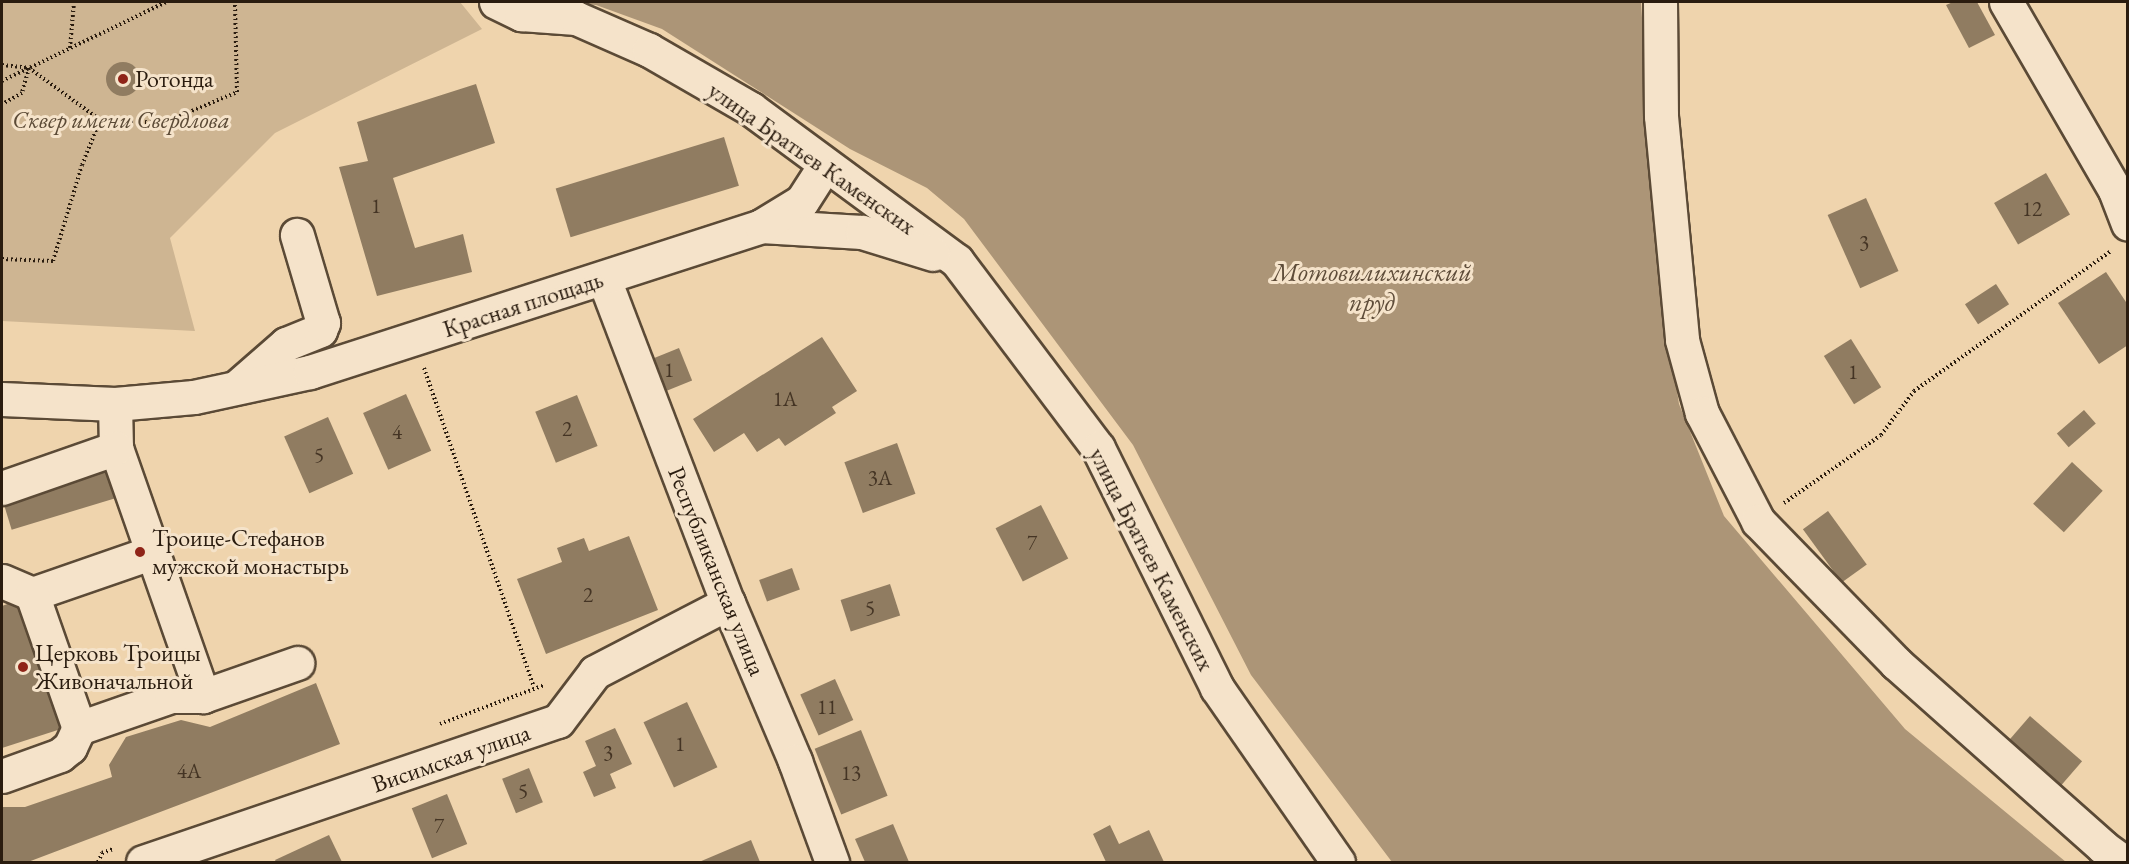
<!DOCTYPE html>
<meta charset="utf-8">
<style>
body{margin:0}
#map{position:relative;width:2129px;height:864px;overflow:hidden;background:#efd4ad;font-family:"EB Garamond",serif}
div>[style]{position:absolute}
.green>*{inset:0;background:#ceb592}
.water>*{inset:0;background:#ac9577}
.building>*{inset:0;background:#907c61;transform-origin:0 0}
.round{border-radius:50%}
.path>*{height:4px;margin-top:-2px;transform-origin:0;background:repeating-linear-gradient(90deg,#2a1c0f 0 1.5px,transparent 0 4.5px)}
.roads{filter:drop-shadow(2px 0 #5b4a36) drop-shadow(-2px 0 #5b4a36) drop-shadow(0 2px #5b4a36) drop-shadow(0 -2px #5b4a36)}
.minor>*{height:33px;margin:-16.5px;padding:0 16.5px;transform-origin:16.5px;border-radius:16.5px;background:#f5e3ca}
.dots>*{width:16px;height:16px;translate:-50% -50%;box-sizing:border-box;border:3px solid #f5e3ca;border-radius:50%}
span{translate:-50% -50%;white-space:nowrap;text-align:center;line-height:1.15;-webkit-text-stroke:6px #f5e3ca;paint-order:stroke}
.number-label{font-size:21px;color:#443424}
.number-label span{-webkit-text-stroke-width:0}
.poi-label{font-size:24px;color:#2a1c0f}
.left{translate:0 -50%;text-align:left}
.park-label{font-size:24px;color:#5b4a36;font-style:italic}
.street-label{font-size:24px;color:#2a1c0f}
.water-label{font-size:26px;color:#5e4c39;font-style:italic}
.frame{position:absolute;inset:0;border:3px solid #2a1c0f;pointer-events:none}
</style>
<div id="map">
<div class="green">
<i style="clip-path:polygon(2px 2px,460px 2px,482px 29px,275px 133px,170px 238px,195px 331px,2px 321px)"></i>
</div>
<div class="water">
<i style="clip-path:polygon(544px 2px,1641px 2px,1658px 267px,1679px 404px,1724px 516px,1905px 729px,2066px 862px,1392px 862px,1251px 675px,1133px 445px,964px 219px,927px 188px,850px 149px,662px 29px,596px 5px)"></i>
</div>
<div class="building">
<i style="clip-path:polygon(1953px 2px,1977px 2px,1995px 35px,1969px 48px,1946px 5px)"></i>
<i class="round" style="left:106px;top:62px;width:34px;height:34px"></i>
<i style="clip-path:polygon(476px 84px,495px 143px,393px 178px,415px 248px,463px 234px,472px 272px,377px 296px,339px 167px,368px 161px,357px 122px)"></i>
<i style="left:724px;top:137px;width:51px;height:176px;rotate:73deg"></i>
<i style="left:2046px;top:173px;width:48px;height:60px;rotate:60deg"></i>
<i style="left:1866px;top:198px;width:80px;height:42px;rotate:66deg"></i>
<i style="clip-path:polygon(2106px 272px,2128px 305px,2128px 345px,2099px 364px,2058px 303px)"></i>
<i style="left:1996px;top:284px;width:24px;height:37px;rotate:57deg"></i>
<i style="clip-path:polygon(822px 337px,857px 391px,832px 407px,836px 413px,785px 446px,779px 438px,757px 452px,744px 433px,714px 452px,693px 419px)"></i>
<i style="left:1851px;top:339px;width:57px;height:32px;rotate:58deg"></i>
<i style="left:679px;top:348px;width:35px;height:34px;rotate:68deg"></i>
<i style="left:406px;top:394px;width:62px;height:47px;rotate:66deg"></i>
<i style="left:577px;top:395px;width:55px;height:45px;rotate:68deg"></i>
<i style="left:2084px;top:410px;width:18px;height:36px;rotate:49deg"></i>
<i style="left:328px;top:417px;width:62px;height:48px;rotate:66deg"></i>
<i style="left:897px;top:443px;width:54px;height:56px;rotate:70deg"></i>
<i style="left:107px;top:462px;width:37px;height:111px;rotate:73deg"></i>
<i style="left:2072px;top:462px;width:42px;height:57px;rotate:43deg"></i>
<i style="left:1041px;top:505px;width:60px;height:51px;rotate:63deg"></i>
<i style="left:1828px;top:511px;width:66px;height:31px;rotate:54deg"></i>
<i style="clip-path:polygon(629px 536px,658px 610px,546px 654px,517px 579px,562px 562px,557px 548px,584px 538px,589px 551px)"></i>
<i style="left:792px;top:568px;width:23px;height:35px;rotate:70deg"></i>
<i style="left:890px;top:584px;width:33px;height:52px;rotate:72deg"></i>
<i style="clip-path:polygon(21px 599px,64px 728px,2px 748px,2px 606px)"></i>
<i style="left:835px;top:679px;width:45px;height:38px;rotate:66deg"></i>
<i style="clip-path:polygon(316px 683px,340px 744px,28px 862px,2px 861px,2px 807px,25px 807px,112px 777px,109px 765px,126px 737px,181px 720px,210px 727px)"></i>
<i style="left:687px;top:702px;width:72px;height:48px;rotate:65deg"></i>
<i style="left:2030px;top:716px;width:69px;height:35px;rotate:41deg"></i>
<i style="clip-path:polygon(615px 728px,632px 764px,610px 774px,616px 788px,594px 797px,583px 772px,596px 766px,585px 741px)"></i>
<i style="left:861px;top:730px;width:71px;height:50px;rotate:68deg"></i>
<i style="left:529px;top:768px;width:37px;height:29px;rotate:68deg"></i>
<i style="left:447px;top:794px;width:54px;height:38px;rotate:68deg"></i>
<i style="clip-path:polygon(893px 824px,909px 862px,865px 862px,855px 839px)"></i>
<i style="clip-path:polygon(1110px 825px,1119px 844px,1149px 830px,1164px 862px,1106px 862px,1093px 834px)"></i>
<i style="clip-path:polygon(329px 835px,342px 862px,276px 862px,275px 860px)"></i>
<i style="clip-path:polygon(751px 840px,760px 862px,699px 862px)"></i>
</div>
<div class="path">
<i style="left:70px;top:48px;width:46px;rotate:-85deg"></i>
<i style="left:2px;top:65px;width:27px;rotate:6deg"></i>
<i style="left:29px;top:68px;width:26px;rotate:106deg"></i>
<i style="left:22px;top:93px;width:23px;rotate:151deg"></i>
<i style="left:29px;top:68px;width:88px;rotate:36.2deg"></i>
<i style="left:100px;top:120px;width:63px;rotate:2.7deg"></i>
<i style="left:163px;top:123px;width:80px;rotate:-22.7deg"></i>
<i style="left:237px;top:92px;width:90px;rotate:-91.3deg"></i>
<i style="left:2px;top:81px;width:182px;rotate:-25.7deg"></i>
<i style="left:2px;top:259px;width:51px;rotate:2.2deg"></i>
<i style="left:53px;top:261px;width:100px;rotate:-73.2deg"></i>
<i style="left:82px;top:165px;width:48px;rotate:-68.2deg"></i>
<i style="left:424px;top:368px;width:337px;rotate:71deg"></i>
<i style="left:1784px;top:503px;width:118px;rotate:-35deg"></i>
<i style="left:1881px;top:435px;width:55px;rotate:-53.1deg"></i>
<i style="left:1914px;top:391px;width:242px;rotate:-35.4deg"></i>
<i style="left:440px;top:724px;width:112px;rotate:-20.4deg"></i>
<i style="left:98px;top:862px;width:10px;rotate:-66deg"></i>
<i style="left:102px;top:853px;width:12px;rotate:-20deg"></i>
</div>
<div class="roads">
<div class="minor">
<i style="left:496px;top:2px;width:28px;rotate:26deg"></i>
<i style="left:521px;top:14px;width:55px;rotate:4.2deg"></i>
<i style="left:576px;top:18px;width:80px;rotate:23.7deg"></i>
<i style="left:649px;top:50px;width:118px;rotate:30deg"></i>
<i style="left:751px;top:109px;width:256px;rotate:36.4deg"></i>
<i style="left:957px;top:261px;width:234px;rotate:53deg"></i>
<i style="left:1098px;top:448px;width:268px;rotate:63.6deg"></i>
<i style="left:1217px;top:688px;width:212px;rotate:55.2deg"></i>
<i style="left:1660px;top:2px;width:114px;rotate:89.5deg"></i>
<i style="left:1661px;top:116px;width:225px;rotate:84.6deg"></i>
<i style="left:1682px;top:340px;width:76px;rotate:74.7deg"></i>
<i style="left:1702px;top:413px;width:122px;rotate:62.6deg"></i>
<i style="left:1758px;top:521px;width:198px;rotate:45.8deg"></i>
<i style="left:1896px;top:663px;width:277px;rotate:41.6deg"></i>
<i style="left:2103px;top:847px;width:26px;rotate:36deg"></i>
<i style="left:2006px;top:2px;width:217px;rotate:59.9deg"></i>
<i style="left:2115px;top:190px;width:36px;rotate:69deg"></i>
<i style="left:761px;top:226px;width:101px;rotate:3.4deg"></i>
<i style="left:862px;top:232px;width:74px;rotate:17.2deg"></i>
<i style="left:604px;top:279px;width:347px;rotate:69.1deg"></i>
<i style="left:728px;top:603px;width:172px;rotate:67deg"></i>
<i style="left:795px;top:761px;width:108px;rotate:69.9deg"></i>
<i style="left:238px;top:386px;width:64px;rotate:-41.2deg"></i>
<i style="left:286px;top:344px;width:37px;rotate:-22deg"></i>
<i style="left:320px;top:330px;width:8px;rotate:-67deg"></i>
<i style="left:323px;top:323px;width:92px;rotate:-106.5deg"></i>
<i style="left:2px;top:399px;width:113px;rotate:2.5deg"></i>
<i style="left:115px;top:404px;width:79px;rotate:-5.1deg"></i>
<i style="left:194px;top:397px;width:119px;rotate:-12.2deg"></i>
<i style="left:310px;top:372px;width:474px;rotate:-17.9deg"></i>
<i style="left:761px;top:226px;width:48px;rotate:-31.4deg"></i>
<i style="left:802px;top:201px;width:43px;rotate:-57.4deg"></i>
<i style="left:115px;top:404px;width:44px;rotate:88.7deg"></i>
<i style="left:116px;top:448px;width:263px;rotate:70.7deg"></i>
<i style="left:203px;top:696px;width:100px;rotate:-19.3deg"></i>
<i style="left:2px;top:488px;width:121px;rotate:-19.3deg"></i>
<i style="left:2px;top:581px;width:33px;rotate:23deg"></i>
<i style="left:32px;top:594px;width:128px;rotate:-19.1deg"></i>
<i style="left:32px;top:594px;width:142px;rotate:70.7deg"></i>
<i style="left:2px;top:776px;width:62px;rotate:-19.9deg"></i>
<i style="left:60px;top:755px;width:13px;rotate:-39deg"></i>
<i style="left:70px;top:747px;width:21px;rotate:-65deg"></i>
<i style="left:79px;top:728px;width:97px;rotate:-19.2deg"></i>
<i style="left:171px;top:696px;width:32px"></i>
<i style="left:143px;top:862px;width:438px;rotate:-18.8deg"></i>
<i style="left:558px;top:721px;width:61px;rotate:-52.9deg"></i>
<i style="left:595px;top:672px;width:150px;rotate:-27.4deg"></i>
</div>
</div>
<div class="dots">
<i style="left:123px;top:79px;background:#8f2418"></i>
<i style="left:140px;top:552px;background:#8f2418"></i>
<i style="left:23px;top:667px;background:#8f2418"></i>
</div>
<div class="number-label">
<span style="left:376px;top:206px">1</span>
<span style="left:2032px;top:209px">12</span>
<span style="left:1864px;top:243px">3</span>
<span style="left:669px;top:370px">1</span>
<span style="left:1853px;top:372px">1</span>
<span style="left:785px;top:399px">1А</span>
<span style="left:567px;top:429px">2</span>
<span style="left:397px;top:432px">4</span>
<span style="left:319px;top:455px">5</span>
<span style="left:880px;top:478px">3А</span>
<span style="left:1032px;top:543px">7</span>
<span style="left:588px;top:595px">2</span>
<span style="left:870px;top:608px">5</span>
<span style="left:827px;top:707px">11</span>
<span style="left:680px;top:744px">1</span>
<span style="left:608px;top:753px">3</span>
<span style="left:189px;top:771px">4А</span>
<span style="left:851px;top:773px">13</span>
<span style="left:523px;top:791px">5</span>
<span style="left:439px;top:826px">7</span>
</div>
<div class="poi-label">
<span class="left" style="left:135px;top:79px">Ротонда</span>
<span class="left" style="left:152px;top:552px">Троице-Стефанов<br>мужской монастырь</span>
<span class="left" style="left:35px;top:667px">Церковь Троицы<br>Живоначальной</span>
</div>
<div class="park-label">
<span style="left:121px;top:120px">Сквер имени Свердлова</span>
</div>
<div class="street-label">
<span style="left:812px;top:158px;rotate:35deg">улица Братьев Каменских</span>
<span style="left:523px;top:304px;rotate:-18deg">Красная площадь</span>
<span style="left:1152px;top:559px;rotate:63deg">улица Братьев Каменских</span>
<span style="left:717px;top:571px;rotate:68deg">Республиканская улица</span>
<span style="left:451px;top:758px;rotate:-19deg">Висимская улица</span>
</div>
<div class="water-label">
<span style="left:1372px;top:288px">Мотовилихинский<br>пруд</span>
</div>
<div class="frame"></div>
</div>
